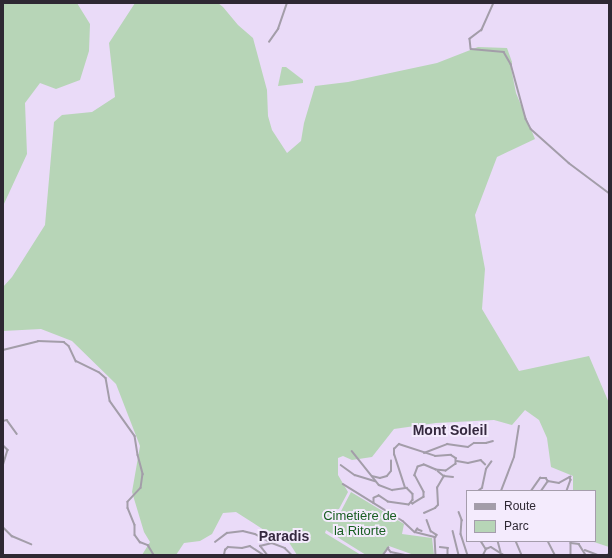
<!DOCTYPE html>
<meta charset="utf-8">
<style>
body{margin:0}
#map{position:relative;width:612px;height:558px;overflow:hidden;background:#eadbf8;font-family:Helvetica,sans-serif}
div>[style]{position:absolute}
.green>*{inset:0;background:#b7d5b7}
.minor>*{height:1.5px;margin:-0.75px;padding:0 0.75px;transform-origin:0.75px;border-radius:0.75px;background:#a39da9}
span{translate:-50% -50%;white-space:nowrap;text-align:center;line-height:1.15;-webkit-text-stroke:4px #f4ebfd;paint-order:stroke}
.park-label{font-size:13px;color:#195e22}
.neighbourhood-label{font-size:14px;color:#35293f;font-weight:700}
.frame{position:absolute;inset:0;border:4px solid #2e2833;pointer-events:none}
.legend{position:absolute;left:466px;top:490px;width:130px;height:52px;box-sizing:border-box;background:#f4ebfd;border:1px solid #a59dac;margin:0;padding:5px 7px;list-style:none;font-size:12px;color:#2e2833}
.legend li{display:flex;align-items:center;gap:8px;height:20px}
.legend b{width:20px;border:1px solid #a59dac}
</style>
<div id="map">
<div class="green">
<i style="clip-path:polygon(3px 3px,77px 3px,90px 24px,89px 51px,80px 80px,56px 89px,40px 83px,25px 103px,27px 154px,3px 206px)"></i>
<i style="clip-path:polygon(135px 3px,218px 3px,223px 7px,238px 25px,253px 38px,267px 90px,268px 116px,272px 130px,287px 153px,301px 141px,304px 123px,315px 86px,348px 82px,437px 63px,478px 47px,507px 48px,512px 62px,511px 68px,516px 93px,535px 139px,497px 157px,475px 215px,485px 269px,482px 309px,519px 371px,589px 356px,609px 403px,609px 547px,591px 541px,595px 541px,595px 491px,573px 491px,573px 476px,551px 467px,547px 438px,539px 420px,525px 410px,512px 425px,494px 420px,436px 423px,394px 429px,372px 457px,352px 460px,343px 456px,338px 458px,338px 475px,348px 492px,339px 509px,331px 510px,339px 515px,351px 492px,404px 524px,402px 534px,432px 538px,434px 555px,414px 555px,389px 546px,383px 555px,366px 555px,326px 530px,325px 533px,361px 555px,297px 555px,285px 536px,264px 530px,236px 512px,223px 513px,212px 534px,200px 541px,184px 543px,176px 555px,142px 555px,150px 542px,144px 532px,132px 492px,140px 446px,116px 384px,72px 341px,41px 329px,3px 331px,3px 287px,12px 277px,45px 225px,54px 122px,62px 115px,92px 112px,115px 97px,109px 43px)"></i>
<i style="clip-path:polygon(282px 67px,286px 67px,303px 80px,303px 83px,278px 86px)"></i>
</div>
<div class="minor">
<i style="left:494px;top:3px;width:30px;rotate:114deg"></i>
<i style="left:482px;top:30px;width:15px;rotate:143deg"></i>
<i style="left:470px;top:39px;width:10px;rotate:84deg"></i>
<i style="left:471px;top:49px;width:33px;rotate:5deg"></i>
<i style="left:504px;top:52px;width:14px;rotate:60deg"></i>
<i style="left:511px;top:64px;width:57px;rotate:74.7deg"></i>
<i style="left:526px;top:119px;width:11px;rotate:63deg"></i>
<i style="left:531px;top:129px;width:51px;rotate:41.8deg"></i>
<i style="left:569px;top:163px;width:50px;rotate:36.9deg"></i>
<i style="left:269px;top:42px;width:16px;rotate:-55deg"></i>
<i style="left:278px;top:29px;width:28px;rotate:-71deg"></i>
<i style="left:3px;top:350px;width:36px;rotate:-14deg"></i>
<i style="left:38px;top:341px;width:26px;rotate:2deg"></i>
<i style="left:64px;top:342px;width:6px;rotate:39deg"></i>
<i style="left:69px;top:346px;width:17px;rotate:65deg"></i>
<i style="left:76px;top:361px;width:25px;rotate:26deg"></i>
<i style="left:99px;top:372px;width:9px;rotate:41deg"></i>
<i style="left:106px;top:378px;width:23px;rotate:80deg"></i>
<i style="left:110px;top:401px;width:43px;rotate:54.5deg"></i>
<i style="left:135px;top:436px;width:19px;rotate:81deg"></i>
<i style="left:138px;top:455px;width:20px;rotate:75deg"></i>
<i style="left:143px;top:474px;width:14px;rotate:98deg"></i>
<i style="left:141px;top:488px;width:19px;rotate:133deg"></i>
<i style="left:128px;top:502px;width:6px;rotate:90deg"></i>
<i style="left:128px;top:508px;width:18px;rotate:68deg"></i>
<i style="left:135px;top:525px;width:10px;rotate:90deg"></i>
<i style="left:135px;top:535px;width:9px;rotate:54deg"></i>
<i style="left:140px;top:542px;width:9px;rotate:21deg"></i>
<i style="left:148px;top:545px;width:12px;rotate:59deg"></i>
<i style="left:3px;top:421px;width:4px;rotate:-14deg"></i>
<i style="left:7px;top:420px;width:17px;rotate:54deg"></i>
<i style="left:3px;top:445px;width:7px;rotate:45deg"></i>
<i style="left:8px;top:450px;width:17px;rotate:107deg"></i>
<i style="left:352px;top:451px;width:43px;rotate:51.5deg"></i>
<i style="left:379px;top:485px;width:14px;rotate:21deg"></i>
<i style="left:392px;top:490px;width:15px;rotate:-8deg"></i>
<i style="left:407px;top:488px;width:8px;rotate:45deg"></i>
<i style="left:413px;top:494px;width:6px;rotate:90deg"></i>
<i style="left:413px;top:500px;width:6px;rotate:129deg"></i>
<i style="left:409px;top:505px;width:21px;rotate:-172deg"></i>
<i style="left:388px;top:502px;width:11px;rotate:-146deg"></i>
<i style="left:379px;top:496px;width:5px;rotate:158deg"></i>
<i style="left:374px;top:498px;width:5px;rotate:90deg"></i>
<i style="left:424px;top:453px;width:25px;rotate:-21deg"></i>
<i style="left:447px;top:444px;width:21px;rotate:8deg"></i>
<i style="left:468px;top:447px;width:7px;rotate:-34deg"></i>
<i style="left:474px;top:443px;width:12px"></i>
<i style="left:486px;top:443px;width:7px;rotate:-16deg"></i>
<i style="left:457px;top:461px;width:11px;rotate:10deg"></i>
<i style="left:468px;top:463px;width:13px;rotate:-13deg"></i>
<i style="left:481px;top:460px;width:6px;rotate:45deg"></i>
<i style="left:341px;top:465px;width:17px;rotate:36deg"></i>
<i style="left:355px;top:475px;width:21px;rotate:17deg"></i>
<i style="left:438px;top:471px;width:8px;rotate:40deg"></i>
<i style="left:444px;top:476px;width:9px;rotate:6deg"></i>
<i style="left:372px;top:476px;width:8px;rotate:14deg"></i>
<i style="left:380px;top:478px;width:7px;rotate:-16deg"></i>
<i style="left:387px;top:476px;width:6px;rotate:-51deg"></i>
<i style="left:391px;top:471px;width:10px;rotate:-90deg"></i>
<i style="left:548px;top:481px;width:11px;rotate:10deg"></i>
<i style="left:559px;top:483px;width:13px;rotate:-29deg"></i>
<i style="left:570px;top:477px;width:3px;rotate:72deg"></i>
<i style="left:571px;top:480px;width:12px;rotate:110deg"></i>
<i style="left:343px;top:484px;width:70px;rotate:31.7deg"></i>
<i style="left:403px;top:521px;width:16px;rotate:43deg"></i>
<i style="left:415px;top:532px;width:21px;rotate:14deg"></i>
<i style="left:435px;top:537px;width:18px;rotate:87deg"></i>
<i style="left:405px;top:488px;width:35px;rotate:-108deg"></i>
<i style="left:394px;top:455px;width:6px;rotate:-90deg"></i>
<i style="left:394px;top:449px;width:7px;rotate:-45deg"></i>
<i style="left:399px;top:444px;width:38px;rotate:18deg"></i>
<i style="left:435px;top:456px;width:16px;rotate:-4deg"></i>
<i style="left:451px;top:455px;width:6px;rotate:31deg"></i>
<i style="left:456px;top:458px;width:6px;rotate:90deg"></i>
<i style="left:456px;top:464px;width:12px;rotate:145deg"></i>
<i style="left:446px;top:471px;width:10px;rotate:-174deg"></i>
<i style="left:436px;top:470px;width:13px;rotate:-157deg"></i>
<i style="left:424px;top:465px;width:6px;rotate:162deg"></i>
<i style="left:418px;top:467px;width:9px;rotate:111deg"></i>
<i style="left:415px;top:475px;width:19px;rotate:62deg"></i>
<i style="left:424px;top:492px;width:5px;rotate:90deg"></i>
<i style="left:424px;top:497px;width:13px;rotate:148deg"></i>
<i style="left:413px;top:504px;width:2px;rotate:-153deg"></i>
<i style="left:478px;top:491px;width:5px;rotate:-37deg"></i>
<i style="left:482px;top:488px;width:19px;rotate:-78deg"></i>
<i style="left:486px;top:469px;width:9px;rotate:-54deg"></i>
<i style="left:501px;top:491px;width:36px;rotate:-69deg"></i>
<i style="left:514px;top:457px;width:31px;rotate:-81deg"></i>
<i style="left:531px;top:491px;width:16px;rotate:-55deg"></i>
<i style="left:540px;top:478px;width:6px"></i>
<i style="left:546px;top:478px;width:4px;rotate:56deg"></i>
<i style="left:541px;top:491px;width:12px;rotate:-55deg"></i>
<i style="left:459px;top:512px;width:9px;rotate:69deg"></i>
<i style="left:462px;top:520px;width:14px;rotate:94deg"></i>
<i style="left:461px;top:534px;width:22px;rotate:72deg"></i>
<i style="left:424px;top:513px;width:12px;rotate:-24deg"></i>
<i style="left:435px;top:508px;width:4px;rotate:-45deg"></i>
<i style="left:438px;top:505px;width:17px;rotate:-93deg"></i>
<i style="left:437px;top:488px;width:14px;rotate:-60deg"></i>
<i style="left:427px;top:520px;width:12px;rotate:70deg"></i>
<i style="left:431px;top:531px;width:7px;rotate:34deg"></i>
<i style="left:437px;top:535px;width:2px;rotate:117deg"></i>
<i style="left:3px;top:527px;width:13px;rotate:45deg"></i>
<i style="left:12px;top:536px;width:21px;rotate:23deg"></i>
<i style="left:453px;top:531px;width:25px;rotate:76deg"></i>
<i style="left:415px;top:532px;width:4px;rotate:-56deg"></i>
<i style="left:417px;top:529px;width:5px;rotate:22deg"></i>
<i style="left:481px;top:541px;width:9px;rotate:58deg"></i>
<i style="left:498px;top:541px;width:11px;rotate:75deg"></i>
<i style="left:516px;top:541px;width:15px;rotate:67deg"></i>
<i style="left:548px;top:541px;width:16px;rotate:63deg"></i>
<i style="left:571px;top:541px;width:2px;rotate:90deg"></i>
<i style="left:571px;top:543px;width:8px;rotate:7deg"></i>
<i style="left:579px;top:544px;width:13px;rotate:58deg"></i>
<i style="left:215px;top:542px;width:15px;rotate:-37deg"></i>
<i style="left:227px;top:533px;width:16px;rotate:-7deg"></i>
<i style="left:243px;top:531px;width:12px;rotate:14deg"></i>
<i style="left:255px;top:534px;width:19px;rotate:28deg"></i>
<i style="left:571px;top:543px;width:12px;rotate:90deg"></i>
<i style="left:440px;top:547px;width:8px;rotate:7deg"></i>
<i style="left:448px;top:548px;width:7px;rotate:90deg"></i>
<i style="left:585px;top:550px;width:14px;rotate:21deg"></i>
<i style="left:224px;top:555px;width:5px;rotate:-79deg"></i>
<i style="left:225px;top:550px;width:4px;rotate:-45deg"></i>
<i style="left:228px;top:547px;width:14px;rotate:4deg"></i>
<i style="left:242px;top:548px;width:8px;rotate:-14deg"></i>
<i style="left:250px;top:546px;width:17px;rotate:33deg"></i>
<i style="left:267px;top:555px;width:11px;rotate:-128deg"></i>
<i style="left:260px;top:546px;width:12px;rotate:-14deg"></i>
<i style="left:272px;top:543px;width:14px;rotate:21deg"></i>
<i style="left:285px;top:548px;width:10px;rotate:45deg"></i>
<i style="left:383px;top:555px;width:9px;rotate:-54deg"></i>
<i style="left:388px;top:548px;width:5px;rotate:53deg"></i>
<i style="left:391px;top:552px;width:14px;rotate:12deg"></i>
<i style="left:483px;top:555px;width:7px;rotate:-63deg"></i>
<i style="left:486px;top:549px;width:5px;rotate:-22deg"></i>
<i style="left:491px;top:547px;width:15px;rotate:32deg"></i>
<i style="left:607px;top:555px;width:2px;rotate:-27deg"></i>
</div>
<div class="park-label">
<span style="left:360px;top:524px">Cimetière de<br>la Ritorte</span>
</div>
<div class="neighbourhood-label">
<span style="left:450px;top:430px">Mont Soleil</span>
<span style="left:284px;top:536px">Paradis</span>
</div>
<div class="frame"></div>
<ul class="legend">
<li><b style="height:5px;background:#a39da9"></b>Route</li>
<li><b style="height:11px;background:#b7d5b7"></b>Parc</li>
</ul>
</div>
